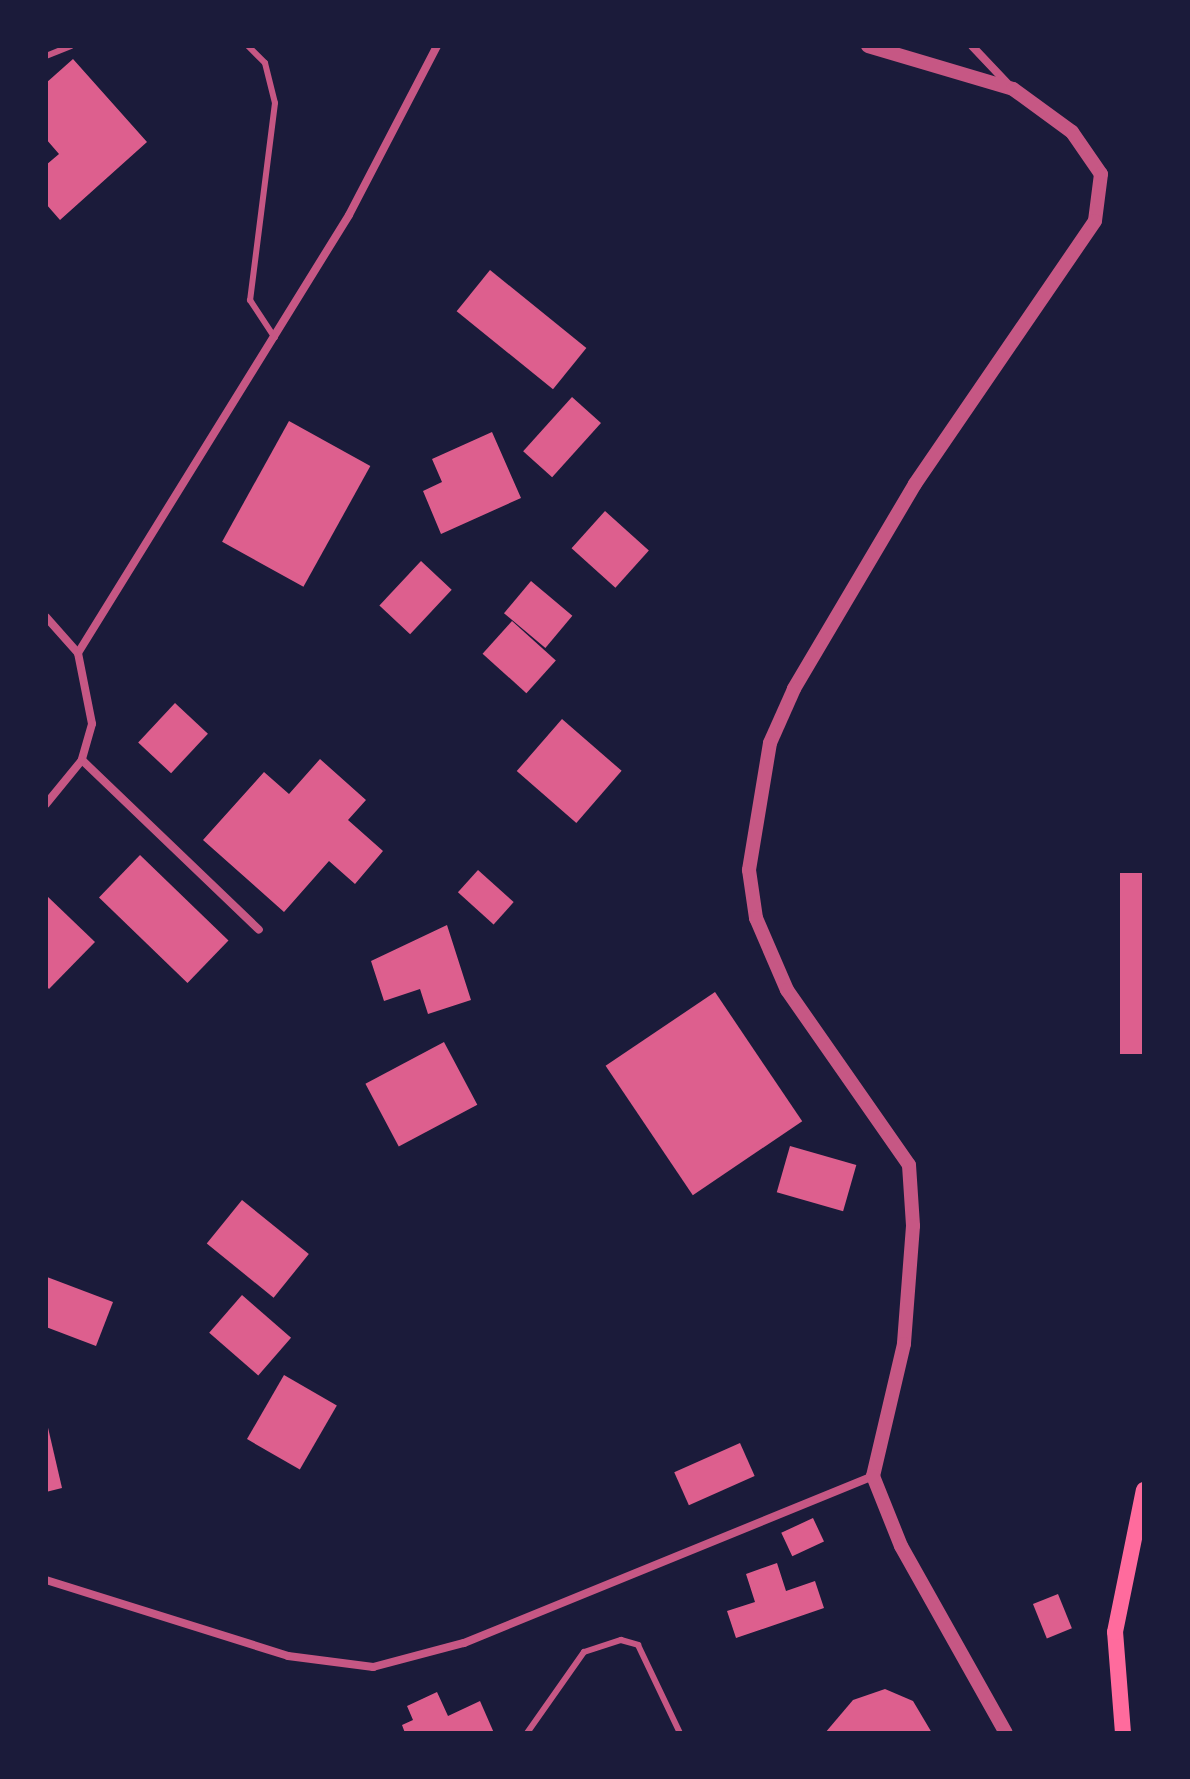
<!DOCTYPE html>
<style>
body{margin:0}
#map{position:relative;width:1190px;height:1779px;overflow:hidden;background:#1b1b3a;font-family:Overpass,sans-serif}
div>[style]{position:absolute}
.building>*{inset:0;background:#dd5f8e;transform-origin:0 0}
.service>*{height:6px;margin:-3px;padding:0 3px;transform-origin:3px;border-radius:3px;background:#c65784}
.minor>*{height:8px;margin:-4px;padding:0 4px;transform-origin:4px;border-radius:4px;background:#c65784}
.tertiary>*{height:14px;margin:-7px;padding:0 7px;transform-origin:7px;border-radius:7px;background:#c65784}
.secondary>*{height:16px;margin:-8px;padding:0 8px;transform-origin:8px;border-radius:8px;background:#ff6b9d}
span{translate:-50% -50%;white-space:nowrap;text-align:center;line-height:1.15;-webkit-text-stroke:6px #1b1b3a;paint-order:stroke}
.frame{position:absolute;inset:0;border:48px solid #1b1b3a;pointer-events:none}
</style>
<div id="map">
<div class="building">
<i style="clip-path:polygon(73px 59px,147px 142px,60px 220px,46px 204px,46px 165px,59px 154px,46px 139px,46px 83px)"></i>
<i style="left:490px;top:270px;width:124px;height:53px;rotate:39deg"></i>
<i style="left:572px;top:397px;width:39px;height:73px;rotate:42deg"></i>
<i style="left:289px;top:421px;width:93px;height:138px;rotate:29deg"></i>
<i style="clip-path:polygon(492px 432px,521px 498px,441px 534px,423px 491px,442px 482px,432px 459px)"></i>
<i style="left:605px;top:511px;width:59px;height:50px;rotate:42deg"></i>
<i style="left:421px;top:561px;width:42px;height:61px;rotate:43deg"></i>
<i style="left:531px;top:581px;width:54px;height:42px;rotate:40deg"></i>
<i style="left:512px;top:621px;width:59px;height:44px;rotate:42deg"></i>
<i style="left:175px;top:703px;width:45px;height:54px;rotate:43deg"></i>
<i style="left:562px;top:719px;width:79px;height:69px;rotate:41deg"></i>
<i style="clip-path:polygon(320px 759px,366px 800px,348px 820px,383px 851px,355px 884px,329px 861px,284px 912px,203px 840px,264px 772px,289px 794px)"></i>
<i style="left:140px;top:855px;width:123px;height:59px;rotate:44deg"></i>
<i style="left:478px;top:870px;width:48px;height:30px;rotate:42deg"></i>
<i style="left:1120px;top:873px;width:24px;height:181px"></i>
<i style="clip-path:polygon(46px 895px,95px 942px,49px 989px,46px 986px)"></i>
<i style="clip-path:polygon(447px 925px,471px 1000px,428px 1014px,420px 989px,384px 1001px,371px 961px)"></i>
<i style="left:715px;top:992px;width:156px;height:132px;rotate:56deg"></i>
<i style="left:444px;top:1042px;width:71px;height:89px;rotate:62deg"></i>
<i style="left:790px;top:1146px;width:69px;height:48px;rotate:16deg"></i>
<i style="left:242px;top:1200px;width:86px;height:56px;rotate:39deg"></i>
<i style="clip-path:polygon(47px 1277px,113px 1302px,96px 1346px,46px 1327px)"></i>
<i style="left:242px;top:1295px;width:65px;height:50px;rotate:41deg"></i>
<i style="left:284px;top:1375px;width:61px;height:74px;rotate:30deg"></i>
<i style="clip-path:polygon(46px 1419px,62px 1488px,46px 1492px)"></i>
<i style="left:740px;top:1443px;width:36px;height:72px;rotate:66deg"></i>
<i style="left:813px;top:1518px;width:26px;height:35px;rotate:65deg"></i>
<i style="clip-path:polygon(777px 1563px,786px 1591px,815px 1581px,824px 1608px,736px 1638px,727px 1611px,755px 1602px,746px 1574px)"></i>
<i style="left:1058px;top:1594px;width:37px;height:27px;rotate:68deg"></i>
<i style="clip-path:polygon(885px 1689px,913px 1701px,932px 1733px,825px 1733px,853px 1700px)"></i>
<i style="clip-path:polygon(437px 1692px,448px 1716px,480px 1701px,494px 1733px,405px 1733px,402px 1725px,413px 1720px,407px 1706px)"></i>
</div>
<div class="service">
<i style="left:248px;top:46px;width:24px;rotate:45deg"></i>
<i style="left:265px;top:63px;width:41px;rotate:76deg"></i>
<i style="left:275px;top:103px;width:199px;rotate:97.2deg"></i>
<i style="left:250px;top:300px;width:45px;rotate:56.7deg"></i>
<i style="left:46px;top:56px;width:27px;rotate:-22deg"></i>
<i style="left:527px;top:1733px;width:99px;rotate:-54.9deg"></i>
<i style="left:584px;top:1652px;width:39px;rotate:-18deg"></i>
<i style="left:621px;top:1640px;width:18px;rotate:16deg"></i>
<i style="left:638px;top:1645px;width:98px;rotate:64.5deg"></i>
</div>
<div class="minor">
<i style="left:972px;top:46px;width:55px;rotate:46.5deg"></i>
<i style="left:46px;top:617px;width:48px;rotate:48.4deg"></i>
<i style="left:78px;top:653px;width:72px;rotate:78.8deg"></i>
<i style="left:92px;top:724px;width:37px;rotate:106deg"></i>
<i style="left:82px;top:760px;width:57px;rotate:129.3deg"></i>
<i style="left:78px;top:653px;width:515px;rotate:-58.25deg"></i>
<i style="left:349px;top:215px;width:191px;rotate:-62.5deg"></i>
<i style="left:82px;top:760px;width:245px;rotate:43.8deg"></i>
<i style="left:46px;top:1580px;width:254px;rotate:17.4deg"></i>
<i style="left:288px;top:1656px;width:86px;rotate:7.4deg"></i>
<i style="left:373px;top:1667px;width:94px;rotate:-14.8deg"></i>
<i style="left:464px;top:1643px;width:442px;rotate:-22.2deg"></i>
</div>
<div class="tertiary">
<i style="left:868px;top:46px;width:151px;rotate:16.5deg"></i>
<i style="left:1013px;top:89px;width:73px;rotate:36.1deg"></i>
<i style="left:1072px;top:132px;width:51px;rotate:55.4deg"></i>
<i style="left:1101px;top:174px;width:47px;rotate:97.3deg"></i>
<i style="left:1095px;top:221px;width:319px;rotate:124.4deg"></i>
<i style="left:915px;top:484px;width:238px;rotate:120.6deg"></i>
<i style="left:794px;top:689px;width:59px;rotate:114deg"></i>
<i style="left:770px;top:743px;width:129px;rotate:99.4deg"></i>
<i style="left:749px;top:870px;width:49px;rotate:81.7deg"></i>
<i style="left:756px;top:918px;width:78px;rotate:66.7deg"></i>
<i style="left:787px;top:990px;width:213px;rotate:55.1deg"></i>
<i style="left:909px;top:1165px;width:61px;rotate:86.2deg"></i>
<i style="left:913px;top:1226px;width:118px;rotate:94.4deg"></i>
<i style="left:904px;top:1344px;width:136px;rotate:103.2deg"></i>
<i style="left:873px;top:1476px;width:75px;rotate:68.2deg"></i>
<i style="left:901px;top:1546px;width:214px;rotate:60.7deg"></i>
</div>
<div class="secondary">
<i style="left:1123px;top:1733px;width:101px;rotate:-94.5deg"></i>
<i style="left:1115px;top:1632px;width:145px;rotate:-78.5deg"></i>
</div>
<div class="frame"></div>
</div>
